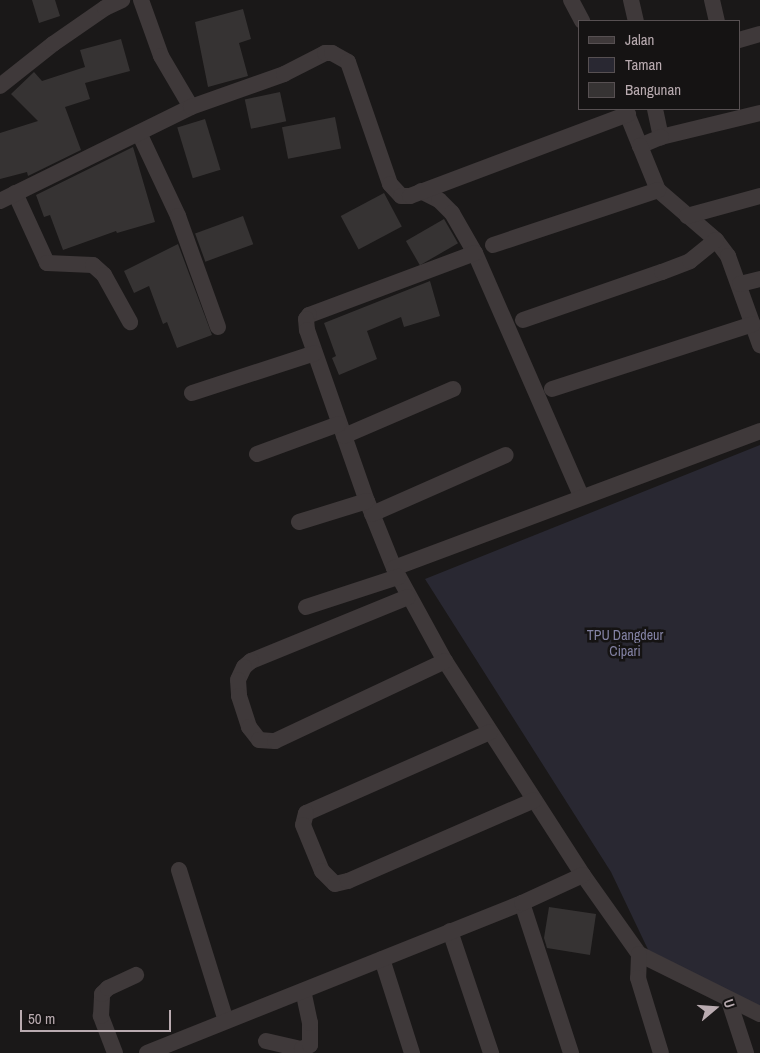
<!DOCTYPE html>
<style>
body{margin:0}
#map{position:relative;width:760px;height:1053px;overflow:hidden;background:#1a1818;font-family:"Archivo Narrow",sans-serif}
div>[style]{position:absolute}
.green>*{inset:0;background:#292832}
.building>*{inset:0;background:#363333;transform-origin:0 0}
.minor>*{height:16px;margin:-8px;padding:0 8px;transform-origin:8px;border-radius:8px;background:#3f393a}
span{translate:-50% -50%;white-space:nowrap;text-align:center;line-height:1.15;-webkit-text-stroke:5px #151313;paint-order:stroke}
.park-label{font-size:14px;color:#8382a4}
.legend{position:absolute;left:578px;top:20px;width:162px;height:90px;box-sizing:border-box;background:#151313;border:1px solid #575052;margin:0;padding:6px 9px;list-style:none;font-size:15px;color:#b9abb0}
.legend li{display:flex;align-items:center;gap:10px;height:25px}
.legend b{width:25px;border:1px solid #575052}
.north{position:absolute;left:690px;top:983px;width:50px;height:50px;-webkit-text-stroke:4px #151313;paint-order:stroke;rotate:72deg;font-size:14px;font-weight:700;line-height:20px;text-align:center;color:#b9abb0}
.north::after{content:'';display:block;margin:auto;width:18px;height:22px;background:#b9abb0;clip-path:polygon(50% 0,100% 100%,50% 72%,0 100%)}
.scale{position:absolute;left:20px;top:1010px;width:151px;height:22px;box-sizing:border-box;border:2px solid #b9abb0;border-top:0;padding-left:6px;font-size:15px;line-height:18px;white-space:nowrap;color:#b9abb0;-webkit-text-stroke:4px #151313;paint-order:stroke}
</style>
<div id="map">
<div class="green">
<i style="clip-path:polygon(760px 445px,760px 1010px,653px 960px,611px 872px,425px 579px)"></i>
</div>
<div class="building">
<i style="clip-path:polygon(32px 0,55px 0,60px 16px,39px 23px)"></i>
<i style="clip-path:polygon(243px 9px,251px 39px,239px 43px,248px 76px,208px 87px,195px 22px)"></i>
<i style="clip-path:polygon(121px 39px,130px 71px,85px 83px,90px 99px,65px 107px,81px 150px,28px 176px,27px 172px,0 179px,0 133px,38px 121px,11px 94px,34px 72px,42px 81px,85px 67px,80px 50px)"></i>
<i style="left:280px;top:92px;width:30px;height:36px;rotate:78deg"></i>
<i style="left:335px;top:117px;width:32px;height:54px;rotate:79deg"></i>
<i style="left:205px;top:119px;width:53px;height:29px;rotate:73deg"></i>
<i style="clip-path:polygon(133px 147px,155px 222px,117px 233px,116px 231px,63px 250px,50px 215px,44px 217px,36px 195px)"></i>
<i style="left:384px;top:193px;width:38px;height:49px;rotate:62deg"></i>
<i style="left:243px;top:216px;width:30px;height:51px;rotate:70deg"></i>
<i style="left:444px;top:219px;width:28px;height:44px;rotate:60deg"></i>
<i style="clip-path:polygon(178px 244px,212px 335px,177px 348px,167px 322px,163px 324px,149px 286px,134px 293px,124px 271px)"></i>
<i style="clip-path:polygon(430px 281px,440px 316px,404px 327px,401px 317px,367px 331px,377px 359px,339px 375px,332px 358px,336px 356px,324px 323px)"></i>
<i style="clip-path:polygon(549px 907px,596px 914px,590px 955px,547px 948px,544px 938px)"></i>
</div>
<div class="minor">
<i style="left:141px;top:0;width:59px;rotate:70.3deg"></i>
<i style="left:161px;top:56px;width:59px;rotate:59.5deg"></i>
<i style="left:571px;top:0;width:24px;rotate:62deg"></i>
<i style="left:631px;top:0;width:22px;rotate:77deg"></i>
<i style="left:712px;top:0;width:22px;rotate:77deg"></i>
<i style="left:739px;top:40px;width:22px;rotate:-16deg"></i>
<i style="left:0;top:86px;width:68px;rotate:-38.4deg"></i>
<i style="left:53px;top:44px;width:63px;rotate:-34.7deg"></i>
<i style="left:105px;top:8px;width:19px;rotate:-25deg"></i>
<i style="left:625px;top:109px;width:40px;rotate:68deg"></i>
<i style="left:655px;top:109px;width:29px;rotate:78deg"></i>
<i style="left:760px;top:113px;width:102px;rotate:166.4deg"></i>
<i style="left:661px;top:137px;width:23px;rotate:157deg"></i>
<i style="left:640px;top:146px;width:48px;rotate:67.8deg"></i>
<i style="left:658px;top:190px;width:77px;rotate:40.8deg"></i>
<i style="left:716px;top:240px;width:20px;rotate:53deg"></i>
<i style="left:728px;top:256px;width:95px;rotate:70.2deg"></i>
<i style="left:139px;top:133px;width:92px;rotate:64.8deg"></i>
<i style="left:178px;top:216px;width:118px;rotate:70.2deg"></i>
<i style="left:421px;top:191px;width:20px;rotate:27deg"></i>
<i style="left:439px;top:200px;width:18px;rotate:45deg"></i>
<i style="left:452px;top:213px;width:46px;rotate:60.1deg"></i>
<i style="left:475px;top:253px;width:265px;rotate:66.4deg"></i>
<i style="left:15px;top:193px;width:77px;rotate:65.4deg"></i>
<i style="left:47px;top:263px;width:46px;rotate:2.5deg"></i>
<i style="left:93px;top:265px;width:15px;rotate:42deg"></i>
<i style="left:104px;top:275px;width:54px;rotate:61deg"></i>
<i style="left:0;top:201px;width:213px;rotate:-26.2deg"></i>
<i style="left:191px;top:107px;width:99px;rotate:-19.5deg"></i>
<i style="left:284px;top:74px;width:46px;rotate:-27.1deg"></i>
<i style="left:325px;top:53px;width:7px"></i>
<i style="left:332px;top:53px;width:18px;rotate:29deg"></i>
<i style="left:348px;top:62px;width:129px;rotate:71deg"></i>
<i style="left:390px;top:184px;width:16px;rotate:47deg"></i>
<i style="left:401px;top:196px;width:9px"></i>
<i style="left:410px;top:196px;width:233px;rotate:-20.6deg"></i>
<i style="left:687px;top:216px;width:76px;rotate:-15.3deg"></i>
<i style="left:493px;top:245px;width:174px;rotate:-18.4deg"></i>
<i style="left:475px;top:253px;width:177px;rotate:159.5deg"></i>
<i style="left:309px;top:315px;width:5px;rotate:127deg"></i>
<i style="left:306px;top:319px;width:11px;rotate:85deg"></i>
<i style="left:307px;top:330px;width:181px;rotate:70.7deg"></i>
<i style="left:367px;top:501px;width:72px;rotate:68.1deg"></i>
<i style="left:394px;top:568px;width:106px;rotate:61.3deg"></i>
<i style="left:445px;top:661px;width:255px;rotate:57.2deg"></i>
<i style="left:583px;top:875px;width:97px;rotate:54.7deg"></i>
<i style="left:639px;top:954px;width:135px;rotate:26.4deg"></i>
<i style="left:740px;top:284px;width:21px;rotate:-14deg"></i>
<i style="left:523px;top:320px;width:147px;rotate:-19.1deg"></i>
<i style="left:662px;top:272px;width:30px;rotate:-21deg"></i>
<i style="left:690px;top:261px;width:33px;rotate:-39deg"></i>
<i style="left:552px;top:389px;width:211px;rotate:-17.9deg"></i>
<i style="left:192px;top:393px;width:129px;rotate:-18deg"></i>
<i style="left:344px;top:436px;width:119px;rotate:-23.3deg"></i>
<i style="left:257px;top:454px;width:87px;rotate:-20.1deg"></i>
<i style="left:372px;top:514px;width:146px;rotate:-23.8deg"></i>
<i style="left:299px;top:522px;width:71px;rotate:-17.2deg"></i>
<i style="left:394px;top:568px;width:391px;rotate:-20.5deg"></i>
<i style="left:408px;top:597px;width:170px;rotate:157.8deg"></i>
<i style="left:251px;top:661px;width:9px;rotate:139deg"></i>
<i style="left:244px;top:667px;width:14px;rotate:115deg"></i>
<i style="left:238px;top:680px;width:16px;rotate:86deg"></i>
<i style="left:239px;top:696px;width:33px;rotate:72deg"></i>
<i style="left:249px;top:727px;width:16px;rotate:52deg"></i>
<i style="left:259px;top:740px;width:16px;rotate:4deg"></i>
<i style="left:275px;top:741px;width:188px;rotate:-25.2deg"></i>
<i style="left:306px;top:607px;width:97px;rotate:-18.1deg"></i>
<i style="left:490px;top:732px;width:201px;rotate:156.2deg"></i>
<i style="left:306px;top:813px;width:12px;rotate:104deg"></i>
<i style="left:303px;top:825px;width:50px;rotate:67.6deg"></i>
<i style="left:322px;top:871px;width:18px;rotate:45deg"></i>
<i style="left:335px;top:884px;width:13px;rotate:-13deg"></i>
<i style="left:348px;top:881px;width:203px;rotate:-23.5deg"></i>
<i style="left:179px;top:870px;width:158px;rotate:72.7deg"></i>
<i style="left:522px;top:903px;width:158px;rotate:71.9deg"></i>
<i style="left:450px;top:931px;width:129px;rotate:71.4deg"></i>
<i style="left:639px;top:954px;width:24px;rotate:92deg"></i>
<i style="left:638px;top:978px;width:78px;rotate:73deg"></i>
<i style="left:382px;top:959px;width:99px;rotate:72.3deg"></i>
<i style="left:729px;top:1001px;width:55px;rotate:71.9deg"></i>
<i style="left:266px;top:1041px;width:37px;rotate:13deg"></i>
<i style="left:302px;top:1049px;width:9px;rotate:-27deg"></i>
<i style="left:310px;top:1045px;width:22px;rotate:-90deg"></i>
<i style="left:310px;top:1023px;width:33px;rotate:-102deg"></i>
<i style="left:115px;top:1053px;width:40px;rotate:-111deg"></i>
<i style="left:101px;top:1016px;width:22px;rotate:-87deg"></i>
<i style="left:102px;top:994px;width:8px;rotate:-45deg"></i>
<i style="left:108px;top:988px;width:31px;rotate:-25deg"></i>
<i style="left:147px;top:1053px;width:404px;rotate:-21.8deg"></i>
<i style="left:522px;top:903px;width:67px;rotate:-24.7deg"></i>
</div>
<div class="park-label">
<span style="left:625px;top:643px">TPU Dangdeur<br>Cipari</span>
</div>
<ul class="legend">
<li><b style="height:6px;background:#3f393a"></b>Jalan</li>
<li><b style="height:14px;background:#292832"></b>Taman</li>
<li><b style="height:14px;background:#363333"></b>Bangunan</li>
</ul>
<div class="north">U</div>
<div class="scale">50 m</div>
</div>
